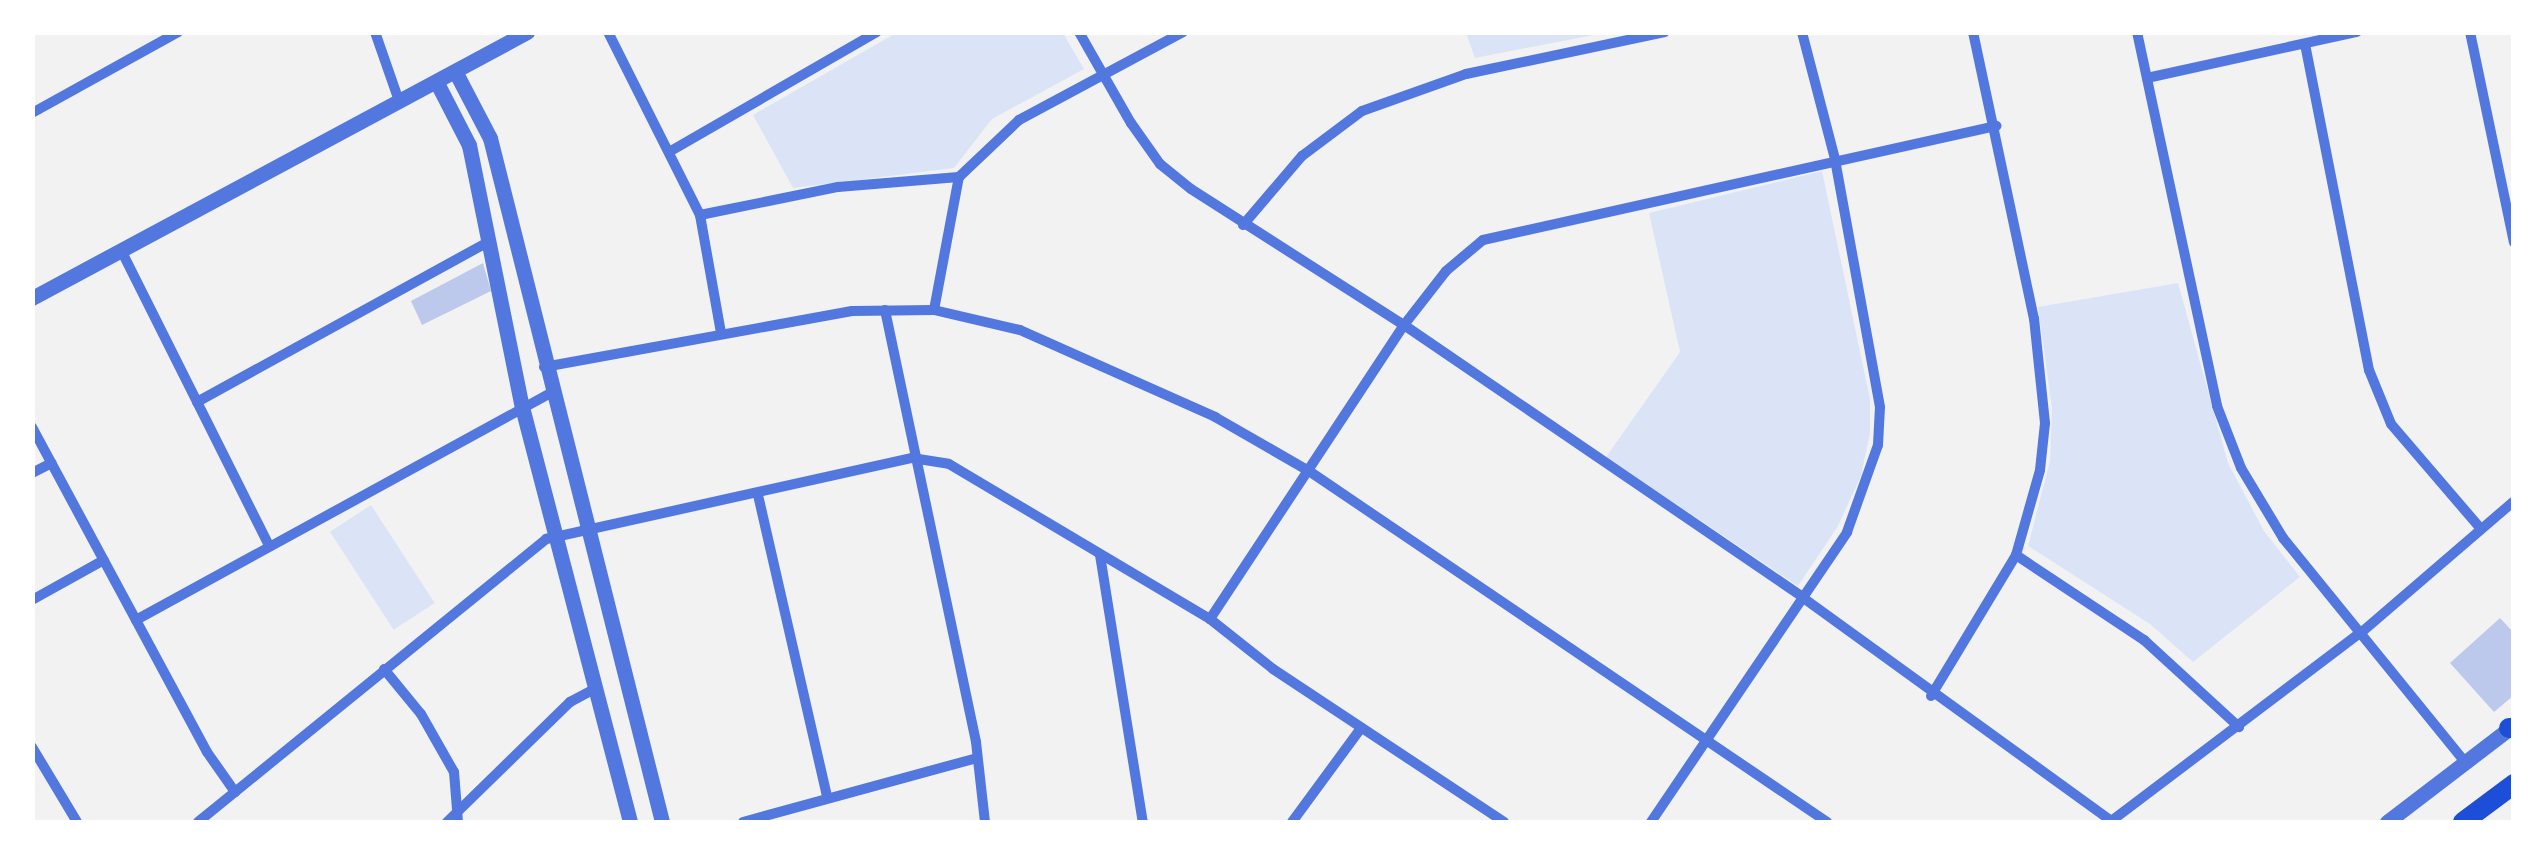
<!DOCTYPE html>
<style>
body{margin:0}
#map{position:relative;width:2546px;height:855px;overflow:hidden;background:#f2f2f2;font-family:"Exo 2",sans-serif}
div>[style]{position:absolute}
.green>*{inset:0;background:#dbe4f7;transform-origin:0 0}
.building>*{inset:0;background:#bdc9ec}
.minor>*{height:10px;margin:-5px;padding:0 5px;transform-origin:5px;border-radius:5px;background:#5277de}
.tertiary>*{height:15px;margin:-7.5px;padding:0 7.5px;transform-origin:7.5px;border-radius:7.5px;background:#5277de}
.primary>*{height:20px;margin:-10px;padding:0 10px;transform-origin:10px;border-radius:10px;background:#1d4ed8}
span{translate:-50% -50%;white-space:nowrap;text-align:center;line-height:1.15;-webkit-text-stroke:10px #fff;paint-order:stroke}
.frame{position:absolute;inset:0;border:35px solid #fff;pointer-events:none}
</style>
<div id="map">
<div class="green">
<i style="clip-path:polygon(896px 33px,1063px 33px,1084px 69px,992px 119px,954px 168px,793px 188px,753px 115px)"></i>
<i style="clip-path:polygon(1466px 33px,1466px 32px,1604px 33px,1475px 58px)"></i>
<i style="clip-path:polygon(1822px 171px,1870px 399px,1870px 433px,1861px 476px,1838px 526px,1798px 586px,1606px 457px,1680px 352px,1649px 213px)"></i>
<i style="clip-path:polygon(2178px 283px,2228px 463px,2264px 531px,2300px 577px,2193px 662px,2150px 624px,2028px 546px,2050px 461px,2052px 409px,2038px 307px)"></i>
<i style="left:371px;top:505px;width:117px;height:49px;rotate:57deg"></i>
</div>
<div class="building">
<i style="clip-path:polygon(483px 263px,491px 291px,422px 325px,411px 301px)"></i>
<i style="clip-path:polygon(2500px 618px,2514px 633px,2514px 695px,2494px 712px,2450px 663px)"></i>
</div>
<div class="minor">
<i style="left:375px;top:32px;width:73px;rotate:70.8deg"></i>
<i style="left:608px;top:32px;width:205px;rotate:63.3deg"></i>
<i style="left:700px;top:215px;width:120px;rotate:79.9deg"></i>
<i style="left:1079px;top:32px;width:105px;rotate:60.3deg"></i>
<i style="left:1131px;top:123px;width:50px;rotate:54.7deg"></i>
<i style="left:1160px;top:164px;width:40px;rotate:39deg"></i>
<i style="left:1191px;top:189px;width:253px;rotate:32.6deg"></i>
<i style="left:1404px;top:325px;width:482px;rotate:34.3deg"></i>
<i style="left:1802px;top:597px;width:382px;rotate:35.9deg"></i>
<i style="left:2137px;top:32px;width:382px;rotate:77.9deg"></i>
<i style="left:2217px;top:406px;width:66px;rotate:68.8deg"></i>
<i style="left:2241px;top:468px;width:82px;rotate:59deg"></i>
<i style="left:2283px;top:538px;width:290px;rotate:50.9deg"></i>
<i style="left:2470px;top:32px;width:215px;rotate:78.2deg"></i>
<i style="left:2305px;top:44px;width:332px;rotate:78.9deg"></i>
<i style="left:2369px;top:370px;width:58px;rotate:67.8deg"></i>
<i style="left:2391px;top:424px;width:138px;rotate:49.4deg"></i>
<i style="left:2147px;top:78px;width:215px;rotate:-12.4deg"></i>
<i style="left:32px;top:113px;width:167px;rotate:-29deg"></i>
<i style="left:669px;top:152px;width:240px;rotate:-30deg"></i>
<i style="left:700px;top:215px;width:141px;rotate:-11.5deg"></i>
<i style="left:838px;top:187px;width:121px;rotate:-4.7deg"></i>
<i style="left:1243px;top:225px;width:91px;rotate:-49.5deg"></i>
<i style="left:1302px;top:156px;width:75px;rotate:-36.9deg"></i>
<i style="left:1362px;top:111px;width:110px;rotate:-19.6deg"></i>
<i style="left:1466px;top:74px;width:203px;rotate:-11.9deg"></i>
<i style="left:121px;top:250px;width:330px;rotate:63.4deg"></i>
<i style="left:885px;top:310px;width:441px;rotate:78.1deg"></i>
<i style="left:976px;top:742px;width:81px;rotate:83.6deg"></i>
<i style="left:934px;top:310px;width:135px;rotate:-79.4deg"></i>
<i style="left:959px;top:177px;width:83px;rotate:-43.5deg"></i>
<i style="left:1019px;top:120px;width:186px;rotate:-28.2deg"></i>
<i style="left:544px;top:367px;width:313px;rotate:-10.3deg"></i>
<i style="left:852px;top:311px;width:82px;rotate:-0.7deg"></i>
<i style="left:934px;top:310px;width:88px;rotate:13.1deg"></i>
<i style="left:1020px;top:330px;width:214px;rotate:24deg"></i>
<i style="left:1215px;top:417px;width:108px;rotate:29.9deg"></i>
<i style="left:1309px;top:471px;width:626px;rotate:34.12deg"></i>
<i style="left:197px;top:402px;width:332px;rotate:-28.8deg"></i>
<i style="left:32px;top:427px;width:369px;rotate:61.7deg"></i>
<i style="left:207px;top:752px;width:49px;rotate:55deg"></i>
<i style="left:32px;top:473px;width:22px;rotate:-27deg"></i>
<i style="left:758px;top:495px;width:309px;rotate:77.1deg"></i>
<i style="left:1100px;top:555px;width:270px;rotate:80.9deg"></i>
<i style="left:2016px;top:555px;width:154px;rotate:33.6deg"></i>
<i style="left:2144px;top:640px;width:129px;rotate:42.5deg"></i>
<i style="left:32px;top:600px;width:82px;rotate:-29.1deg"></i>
<i style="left:1210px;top:619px;width:352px;rotate:-56.6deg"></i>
<i style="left:1404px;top:325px;width:68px;rotate:-52.1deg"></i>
<i style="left:1446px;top:271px;width:48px;rotate:-40deg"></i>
<i style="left:1483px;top:240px;width:526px;rotate:-12.53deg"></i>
<i style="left:136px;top:620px;width:473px;rotate:-28.7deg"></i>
<i style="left:384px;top:669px;width:58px;rotate:50.6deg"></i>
<i style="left:421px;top:714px;width:67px;rotate:60.4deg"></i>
<i style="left:454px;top:772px;width:50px;rotate:85.4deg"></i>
<i style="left:1931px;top:696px;width:165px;rotate:-58.9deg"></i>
<i style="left:2016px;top:555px;width:88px;rotate:-74.2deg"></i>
<i style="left:2040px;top:470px;width:47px;rotate:-83.9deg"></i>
<i style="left:2045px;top:423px;width:105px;rotate:-96deg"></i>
<i style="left:2034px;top:319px;width:293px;rotate:-102deg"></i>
<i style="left:32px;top:747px;width:87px;rotate:59deg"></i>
<i style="left:198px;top:822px;width:449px;rotate:-39.1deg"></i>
<i style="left:546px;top:539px;width:375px;rotate:-12.5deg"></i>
<i style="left:912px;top:458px;width:37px;rotate:9deg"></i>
<i style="left:949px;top:464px;width:304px;rotate:30.7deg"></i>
<i style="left:1210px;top:619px;width:80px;rotate:38.4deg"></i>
<i style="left:1273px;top:669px;width:277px;rotate:33.5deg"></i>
<i style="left:447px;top:822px;width:172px;rotate:-44.3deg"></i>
<i style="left:570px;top:702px;width:30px;rotate:-28deg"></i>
<i style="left:743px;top:822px;width:238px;rotate:-15.3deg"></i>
<i style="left:1292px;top:822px;width:117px;rotate:-53.7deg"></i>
<i style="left:1651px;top:822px;width:350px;rotate:-55.9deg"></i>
<i style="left:1847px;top:532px;width:92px;rotate:-70.4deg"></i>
<i style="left:1878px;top:445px;width:38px;rotate:-87deg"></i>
<i style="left:1880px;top:407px;width:252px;rotate:-100.3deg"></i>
<i style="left:1835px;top:159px;width:131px;rotate:-104.6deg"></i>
<i style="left:2110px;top:822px;width:317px;rotate:-37.1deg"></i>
<i style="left:2363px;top:631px;width:199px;rotate:-40.7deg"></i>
</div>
<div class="tertiary">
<i style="left:456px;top:73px;width:73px;rotate:62.4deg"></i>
<i style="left:490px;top:138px;width:705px;rotate:75.88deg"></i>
<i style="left:437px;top:83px;width:70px;rotate:62.7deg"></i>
<i style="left:469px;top:145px;width:267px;rotate:78.6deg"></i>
<i style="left:522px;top:407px;width:429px;rotate:75.4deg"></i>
<i style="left:32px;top:298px;width:562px;rotate:-28.25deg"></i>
<i style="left:2387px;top:822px;width:160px;rotate:-37.4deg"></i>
</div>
<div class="primary">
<i style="left:2509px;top:728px;width:5px"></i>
<i style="left:2463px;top:822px;width:64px;rotate:-36.7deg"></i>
</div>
<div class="frame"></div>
</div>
